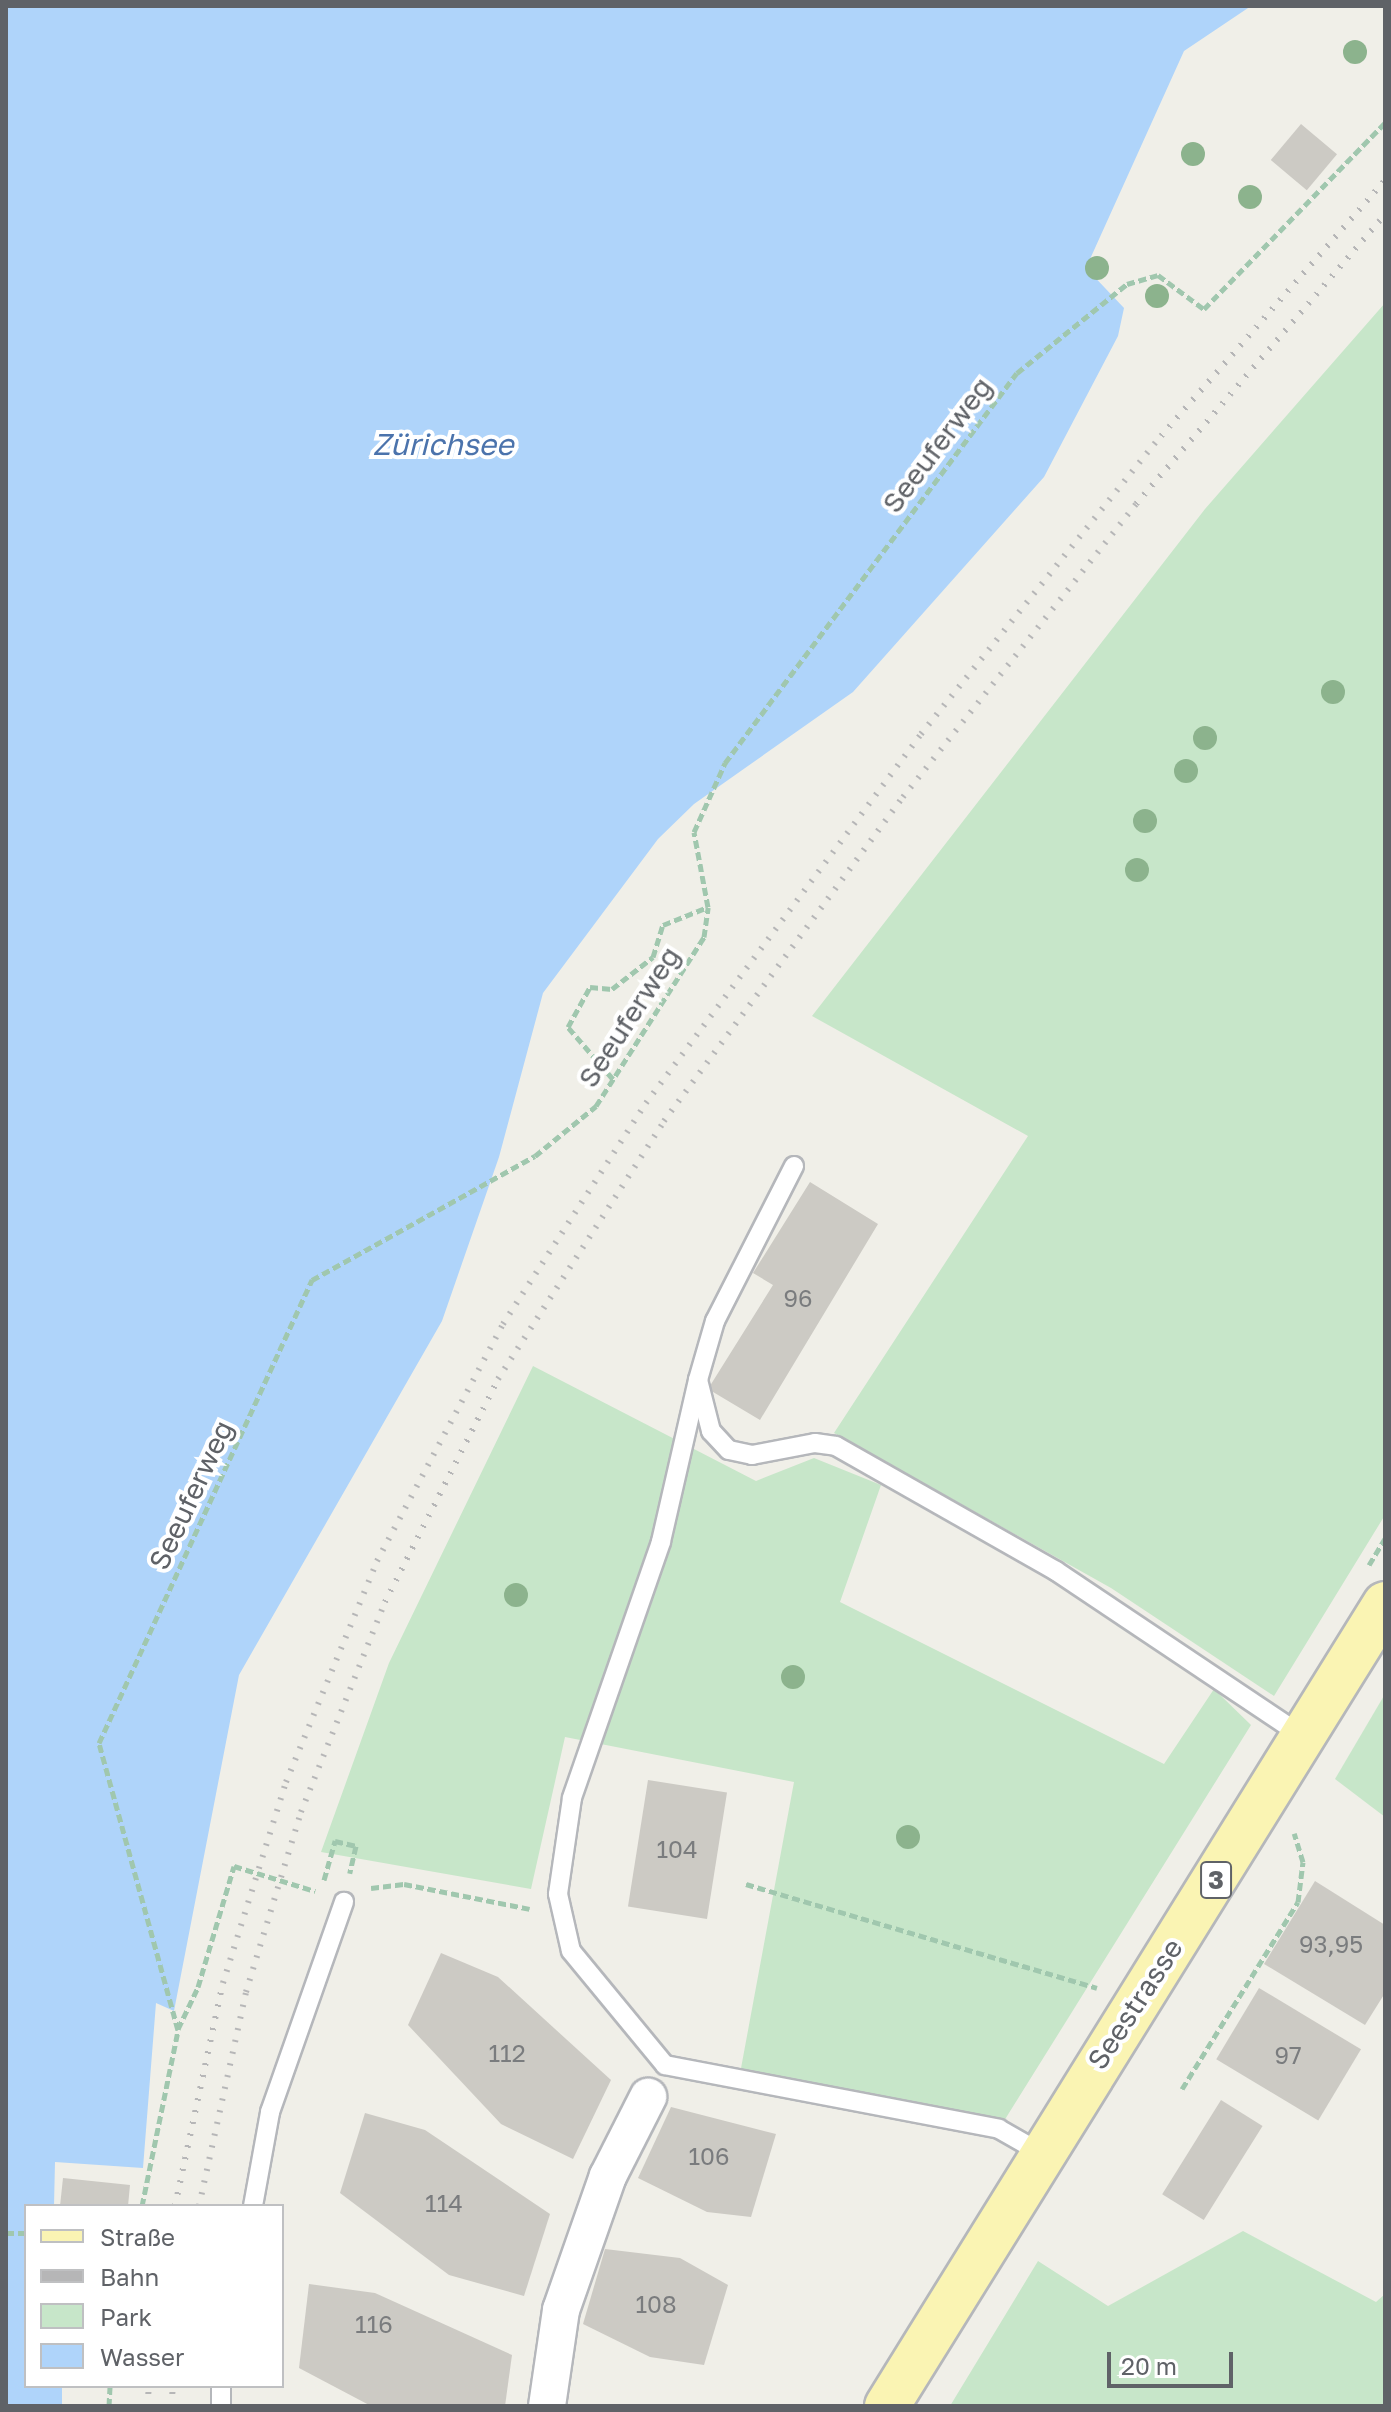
<!DOCTYPE html>
<meta charset="utf-8">
<style>
body{margin:0}
#map{position:relative;width:1391px;height:2412px;overflow:hidden;background:#f0efe8;font-family:"Golos Text",sans-serif}
div>[style]{position:absolute}
.green>*{inset:0;background:#c7e6c9}
.water>*{inset:0;background:#afd4fa}
.building>*{inset:0;background:#cccac4;transform-origin:0 0}
.path>*{height:5px;margin-top:-2.5px;transform-origin:0;background:repeating-linear-gradient(90deg,#a0c7ae 0 8px,transparent 0 12px)}
.roads{filter:drop-shadow(2px 0 #b5b7bb) drop-shadow(-2px 0 #b5b7bb) drop-shadow(0 2px #b5b7bb) drop-shadow(0 -2px #b5b7bb)}
.lane>*{height:18px;margin:-9px;padding:0 9px;transform-origin:9px;border-radius:9px;background:#fff}
.street>*{height:36px;margin:-18px;padding:0 18px;transform-origin:18px;border-radius:18px;background:#fff}
.primary>*{height:44px;margin:-22px;padding:0 22px;transform-origin:22px;border-radius:22px;background:#faf4b3}
.rail>*{height:6px;margin-top:-3px;transform-origin:0;background:repeating-linear-gradient(90deg,#b6b6b7 0 2px,transparent 0 12px)}
.trees>*{width:24px;height:24px;margin:-12px;border-radius:50%;background:#8cb38d}
span{translate:-50% -50%;white-space:nowrap;text-align:center;line-height:1.15;-webkit-text-stroke:8px #fff;paint-order:stroke}
.number-label{font-size:24px;color:#7a7c7e}
.number-label span{-webkit-text-stroke-width:0}
.shield-label span{padding:2px 6px;background:#fff;border:2px solid;border-radius:6px;-webkit-text-stroke-width:0}
.shield-label{font-size:26px;color:#5f6267;font-weight:700}
.street-label{font-size:28px;color:#5f6267}
.water-label{font-size:30px;color:#4b73ac;font-style:italic}
.frame{position:absolute;inset:0;border:8px solid #5f6267;pointer-events:none}
.legend{position:absolute;left:24px;top:2204px;width:260px;height:184px;box-sizing:border-box;background:#fff;border:2px solid #bfc0c2;margin:0;padding:10px 14px;list-style:none;font-size:24px;color:#5f6267}
.legend li{display:flex;align-items:center;gap:16px;height:40px}
.legend b{width:40px;border:2px solid #bfc0c2}
.scale{position:absolute;left:1107px;top:2352px;width:126px;height:36px;box-sizing:border-box;border:4px solid #5f6267;border-top:0;padding-left:10px;font-size:24px;line-height:28px;white-space:nowrap;color:#5f6267;-webkit-text-stroke:6px #fff;paint-order:stroke}
</style>
<div id="map">
<div class="green">
<i style="clip-path:polygon(1385px 303px,1385px 1515px,1274px 1696px,1111px 1588px,834px 1433px,1028px 1136px,812px 1016px,1205px 509px)"></i>
<i style="clip-path:polygon(533px 1366px,756px 1481px,814px 1458px,881px 1485px,840px 1602px,1164px 1764px,1214px 1689px,1251px 1725px,999px 2129px,739px 2079px,794px 1782px,565px 1737px,531px 1889px,321px 1852px,389px 1663px)"></i>
<i style="clip-path:polygon(1385px 1694px,1385px 1817px,1335px 1779px)"></i>
<i style="clip-path:polygon(1243px 2231px,1376px 2302px,1385px 2294px,1385px 2406px,950px 2406px,1038px 2261px,1108px 2306px)"></i>
</div>
<div class="water">
<i style="clip-path:polygon(6px 6px,1251px 6px,1184px 51px,1086px 268px,1124px 308px,1118px 336px,1044px 477px,853px 692px,694px 804px,658px 839px,543px 993px,499px 1157px,442px 1321px,239px 1675px,174px 2011px,156px 2003px,143px 2168px,55px 2162px,54px 2206px,26px 2206px,26px 2386px,62px 2386px,62px 2406px,6px 2406px)"></i>
</div>
<div class="building">
<i style="left:1301px;top:124px;width:47px;height:47px;rotate:40deg"></i>
<i style="clip-path:polygon(810px 1182px,878px 1224px,760px 1420px,708px 1389px,773px 1285px,753px 1273px)"></i>
<i style="left:648px;top:1780px;width:80px;height:128px;rotate:9deg"></i>
<i style="clip-path:polygon(1315px 1881px,1385px 1925px,1385px 1993px,1365px 2025px,1264px 1964px)"></i>
<i style="clip-path:polygon(441px 1953px,498px 1977px,611px 2080px,573px 2159px,501px 2124px,408px 2025px)"></i>
<i style="left:1259px;top:1988px;width:119px;height:83px;rotate:31deg"></i>
<i style="left:1221px;top:2100px;width:49px;height:111px;rotate:32deg"></i>
<i style="clip-path:polygon(671px 2107px,776px 2134px,751px 2217px,707px 2212px,638px 2178px)"></i>
<i style="clip-path:polygon(365px 2113px,425px 2130px,550px 2214px,524px 2296px,449px 2275px,340px 2193px)"></i>
<i style="clip-path:polygon(63px 2178px,130px 2185px,128px 2206px,60px 2206px)"></i>
<i style="clip-path:polygon(605px 2249px,680px 2258px,728px 2285px,704px 2365px,650px 2357px,583px 2324px)"></i>
<i style="clip-path:polygon(309px 2284px,375px 2293px,512px 2355px,505px 2406px,371px 2406px,299px 2368px)"></i>
</div>
<div class="path">
<i style="left:613px;top:1079px;width:69px;rotate:-130.9deg"></i>
<i style="left:568px;top:1027px;width:46px;rotate:-61.2deg"></i>
<i style="left:590px;top:987px;width:22px;rotate:5deg"></i>
<i style="left:612px;top:989px;width:52px;rotate:-38deg"></i>
<i style="left:653px;top:957px;width:34px;rotate:-73deg"></i>
<i style="left:663px;top:925px;width:48px;rotate:-21.8deg"></i>
<i style="left:1369px;top:1565px;width:31px;rotate:-59deg"></i>
<i style="left:324px;top:1880px;width:41px;rotate:-74.2deg"></i>
<i style="left:335px;top:1841px;width:22px;rotate:13deg"></i>
<i style="left:356px;top:1846px;width:28px;rotate:103deg"></i>
<i style="left:746px;top:1884px;width:366px;rotate:16.5deg"></i>
<i style="left:371px;top:1888px;width:33px;rotate:-7deg"></i>
<i style="left:404px;top:1884px;width:128px;rotate:11.2deg"></i>
<i style="left:178px;top:2029px;width:47px;rotate:-64.5deg"></i>
<i style="left:198px;top:1987px;width:126px;rotate:-73.4deg"></i>
<i style="left:234px;top:1866px;width:85px;rotate:17.2deg"></i>
<i style="left:1182px;top:2089px;width:220px;rotate:-58.2deg"></i>
<i style="left:1298px;top:1902px;width:40px;rotate:-82.9deg"></i>
<i style="left:1303px;top:1862px;width:30px;rotate:-107deg"></i>
<i style="left:142px;top:2206px;width:180px;rotate:-78.4deg"></i>
<i style="left:178px;top:2030px;width:298px;rotate:-105.4deg"></i>
<i style="left:99px;top:1743px;width:510px;rotate:-65.3deg"></i>
<i style="left:312px;top:1280px;width:255px;rotate:-29.1deg"></i>
<i style="left:535px;top:1156px;width:79px;rotate:-39.3deg"></i>
<i style="left:596px;top:1106px;width:201px;rotate:-57.4deg"></i>
<i style="left:704px;top:937px;width:30px;rotate:-82deg"></i>
<i style="left:708px;top:907px;width:76px;rotate:-100.6deg"></i>
<i style="left:694px;top:832px;width:76px;rotate:-65.8deg"></i>
<i style="left:725px;top:763px;width:487px;rotate:-53.2deg"></i>
<i style="left:1017px;top:373px;width:141px;rotate:-39deg"></i>
<i style="left:1127px;top:284px;width:32px;rotate:-16deg"></i>
<i style="left:1158px;top:275px;width:57px;rotate:36.5deg"></i>
<i style="left:1204px;top:309px;width:260px;rotate:-45.8deg"></i>
<i style="left:6px;top:2233px;width:20px"></i>
<i style="left:109px;top:2406px;width:20px;rotate:-87deg"></i>
</div>
<div class="roads">
<div class="lane">
<i style="left:794px;top:1166px;width:174px;rotate:117deg"></i>
<i style="left:715px;top:1321px;width:61px;rotate:106.1deg"></i>
<i style="left:698px;top:1380px;width:53px;rotate:75.7deg"></i>
<i style="left:711px;top:1431px;width:26px;rotate:47deg"></i>
<i style="left:729px;top:1450px;width:24px;rotate:12deg"></i>
<i style="left:752px;top:1455px;width:64px;rotate:-10.8deg"></i>
<i style="left:815px;top:1443px;width:21px;rotate:8deg"></i>
<i style="left:836px;top:1446px;width:253px;rotate:29.6deg"></i>
<i style="left:1056px;top:1571px;width:298px;rotate:33.8deg"></i>
<i style="left:698px;top:1380px;width:166px;rotate:102.9deg"></i>
<i style="left:661px;top:1542px;width:271px;rotate:109.2deg"></i>
<i style="left:572px;top:1798px;width:97px;rotate:98.3deg"></i>
<i style="left:558px;top:1894px;width:58px;rotate:77.2deg"></i>
<i style="left:571px;top:1951px;width:148px;rotate:50.5deg"></i>
<i style="left:665px;top:2065px;width:340px;rotate:10.8deg"></i>
<i style="left:999px;top:2129px;width:48px;rotate:29.7deg"></i>
<i style="left:253px;top:2206px;width:96px;rotate:-79.7deg"></i>
<i style="left:270px;top:2112px;width:223px;rotate:-70.6deg"></i>
<i style="left:221px;top:2406px;width:20px;rotate:-90deg"></i>
</div>
<div class="street">
<i style="left:547px;top:2406px;width:97px;rotate:-81.7deg"></i>
<i style="left:561px;top:2310px;width:142px;rotate:-70.7deg"></i>
<i style="left:608px;top:2176px;width:89px;rotate:-63.1deg"></i>
</div>
<div class="primary">
<i style="left:887px;top:2406px;width:944px;rotate:-58.16deg"></i>
</div>
</div>
<div class="rail">
<i style="left:175px;top:2206px;width:228px;rotate:-77.9deg"></i>
<i style="left:223px;top:1983px;width:211px;rotate:-72.6deg"></i>
<i style="left:286px;top:1782px;width:239px;rotate:-67.6deg"></i>
<i style="left:377px;top:1561px;width:268px;rotate:-62deg"></i>
<i style="left:503px;top:1324px;width:263px;rotate:-57.1deg"></i>
<i style="left:646px;top:1103px;width:460px;rotate:-53.3deg"></i>
<i style="left:921px;top:734px;width:383px;rotate:-51.2deg"></i>
<i style="left:1161px;top:436px;width:340px;rotate:-48.8deg"></i>
<i style="left:199px;top:2206px;width:219px;rotate:-77.6deg"></i>
<i style="left:246px;top:1992px;width:188px;rotate:-73deg"></i>
<i style="left:301px;top:1812px;width:226px;rotate:-68.2deg"></i>
<i style="left:385px;top:1602px;width:250px;rotate:-63.1deg"></i>
<i style="left:498px;top:1379px;width:307px;rotate:-57.2deg"></i>
<i style="left:664px;top:1121px;width:403px;rotate:-53.6deg"></i>
<i style="left:903px;top:797px;width:374px;rotate:-51.5deg"></i>
<i style="left:1136px;top:504px;width:381px;rotate:-49.3deg"></i>
<i style="left:147px;top:2406px;width:20px;rotate:-84deg"></i>
<i style="left:171px;top:2406px;width:20px;rotate:-84deg"></i>
</div>
<div class="trees">
<i style="left:1355px;top:52px"></i>
<i style="left:1193px;top:154px"></i>
<i style="left:1250px;top:197px"></i>
<i style="left:1097px;top:268px"></i>
<i style="left:1157px;top:296px"></i>
<i style="left:1333px;top:692px"></i>
<i style="left:1205px;top:738px"></i>
<i style="left:1186px;top:771px"></i>
<i style="left:1145px;top:821px"></i>
<i style="left:1137px;top:870px"></i>
<i style="left:516px;top:1595px"></i>
<i style="left:793px;top:1677px"></i>
<i style="left:908px;top:1837px"></i>
</div>
<div class="number-label">
<span style="left:798px;top:1298px">96</span>
<span style="left:677px;top:1849px">104</span>
<span style="left:1331px;top:1944px">93,95</span>
<span style="left:507px;top:2053px">112</span>
<span style="left:1288px;top:2055px">97</span>
<span style="left:709px;top:2156px">106</span>
<span style="left:444px;top:2203px">114</span>
<span style="left:656px;top:2304px">108</span>
<span style="left:374px;top:2324px">116</span>
</div>
<div class="shield-label">
<span style="left:1216px;top:1880px">3</span>
</div>
<div class="street-label">
<span style="left:937px;top:445px;rotate:-53deg">Seeuferweg</span>
<span style="left:629px;top:1017px;rotate:-57deg">Seeuferweg</span>
<span style="left:191px;top:1495px;rotate:-65deg">Seeuferweg</span>
<span style="left:1135px;top:2004px;rotate:-57deg">Seestrasse</span>
</div>
<div class="water-label">
<span style="left:443px;top:444px">Zürichsee</span>
</div>
<div class="frame"></div>
<ul class="legend">
<li><b style="height:10px;background:#faf4b3"></b>Straße</li>
<li><b style="height:10px;background:#b6b6b7"></b>Bahn</li>
<li><b style="height:22px;background:#c7e6c9"></b>Park</li>
<li><b style="height:22px;background:#afd4fa"></b>Wasser</li>
</ul>
<div class="scale">20 m</div>
</div>
